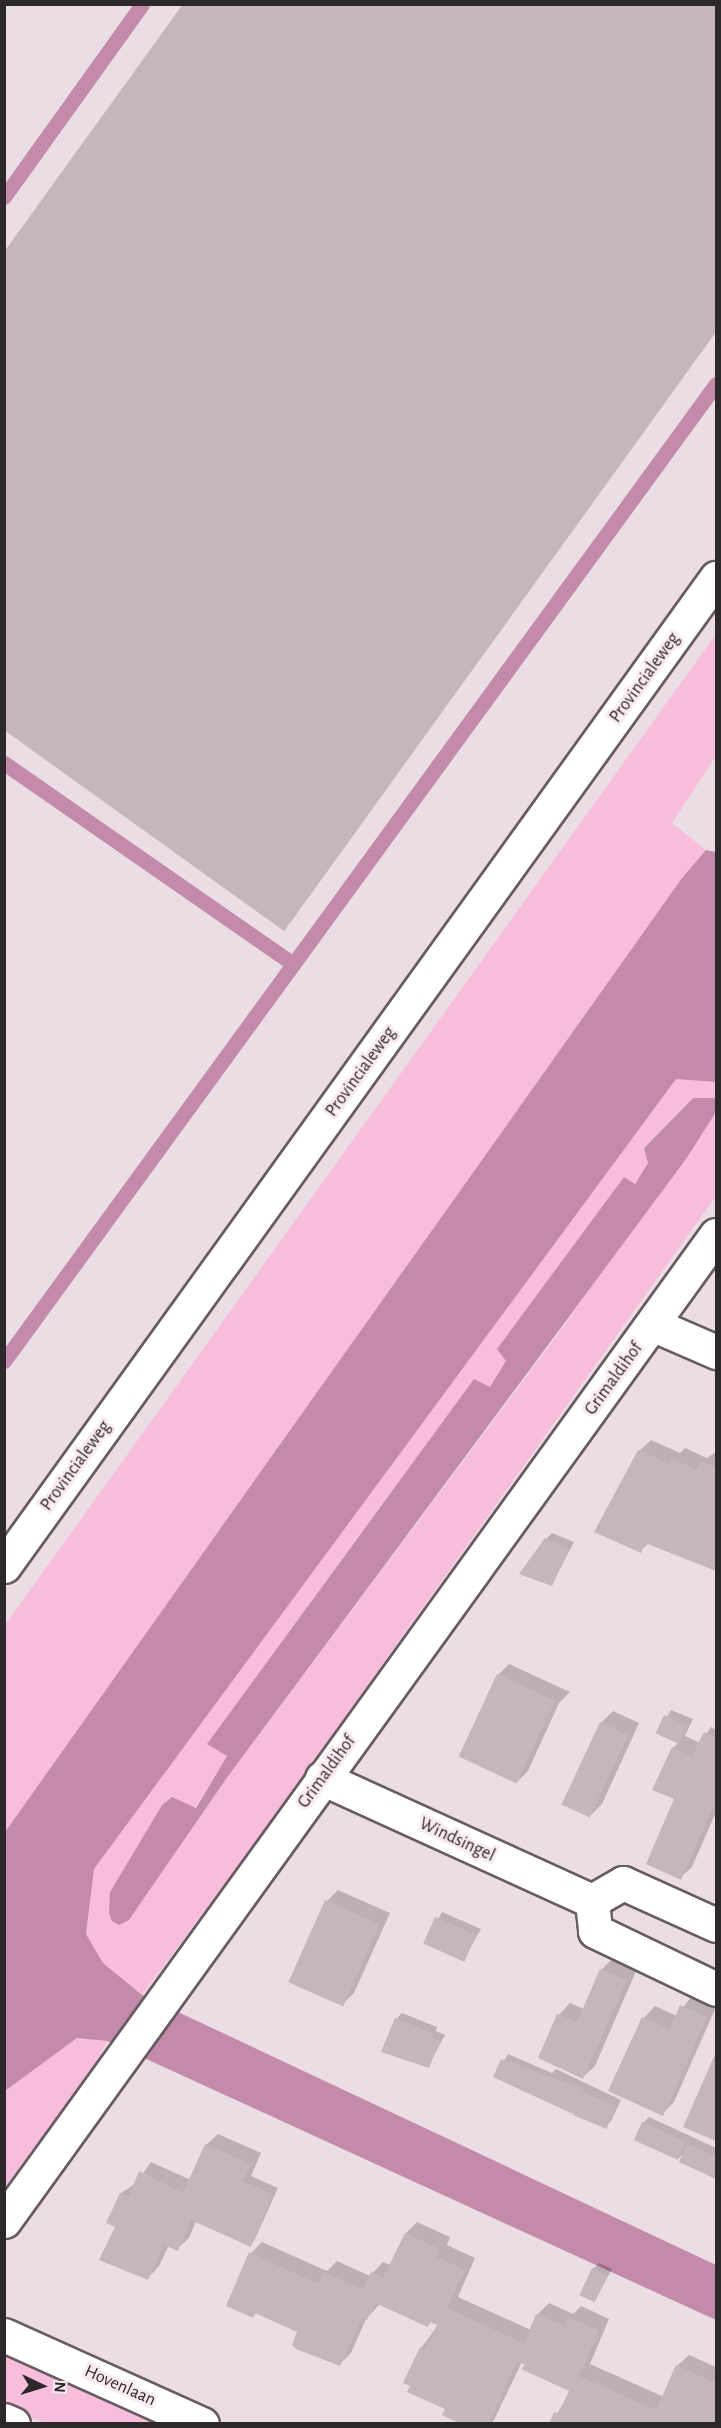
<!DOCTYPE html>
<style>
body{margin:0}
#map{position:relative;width:721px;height:2428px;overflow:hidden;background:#ebdde4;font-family:"Alegreya Sans",sans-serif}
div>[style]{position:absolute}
.green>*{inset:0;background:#f7bddb}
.water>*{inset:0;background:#c38ba9}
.shadow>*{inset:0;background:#0003}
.stream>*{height:15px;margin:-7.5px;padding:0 7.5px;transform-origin:7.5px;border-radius:7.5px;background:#c38ba9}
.building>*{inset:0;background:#c3b6bc;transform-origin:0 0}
.roads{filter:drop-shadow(2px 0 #685c62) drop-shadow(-2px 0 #685c62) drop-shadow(0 2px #685c62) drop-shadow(0 -2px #685c62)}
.street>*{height:33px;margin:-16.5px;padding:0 16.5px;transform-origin:16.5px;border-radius:16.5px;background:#fff}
.secondary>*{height:33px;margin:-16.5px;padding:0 16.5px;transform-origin:16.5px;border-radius:16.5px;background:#fff}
span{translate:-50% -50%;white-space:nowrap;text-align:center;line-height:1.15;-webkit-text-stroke:6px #f9eaf1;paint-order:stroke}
.street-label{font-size:18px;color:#2d282b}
.frame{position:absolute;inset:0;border:6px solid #2d282b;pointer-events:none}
.north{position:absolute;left:12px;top:2356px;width:60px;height:60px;-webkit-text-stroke:4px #f9eaf1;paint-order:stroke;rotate:94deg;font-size:16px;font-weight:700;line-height:24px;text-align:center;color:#2d282b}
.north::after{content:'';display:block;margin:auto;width:21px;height:27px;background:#2d282b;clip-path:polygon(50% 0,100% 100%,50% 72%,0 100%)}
</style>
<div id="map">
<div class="green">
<i style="clip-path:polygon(716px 634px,716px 756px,672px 823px,706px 850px,682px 878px,5px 1832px,5px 1625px)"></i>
<i style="clip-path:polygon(676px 1079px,716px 1082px,716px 1098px,692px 1098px,644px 1147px,648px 1163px,634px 1184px,624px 1177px,490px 1388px,474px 1380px,366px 1526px,208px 1743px,227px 1756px,195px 1808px,172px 1797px,162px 1805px,110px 1892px,118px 1925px,129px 1920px,226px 1779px,552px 1342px,716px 1112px,716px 1196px,255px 1843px,142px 1995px,103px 1963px,86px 1934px,94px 1869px)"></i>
<i style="clip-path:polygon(77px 2038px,107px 2041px,97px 2062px,5px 2187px,5px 2091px)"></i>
<i style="clip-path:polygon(5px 2353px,161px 2423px,44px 2423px,5px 2406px)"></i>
</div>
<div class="water">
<i style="clip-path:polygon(706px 850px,716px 852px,716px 1082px,676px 1079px,94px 1869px,86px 1934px,103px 1963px,142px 1995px,716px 2265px,716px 2320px,107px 2041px,77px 2038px,5px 2091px,5px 1832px,682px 878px)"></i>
<i style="clip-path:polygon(693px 1098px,716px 1098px,716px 1112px,686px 1159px,226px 1779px,129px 1920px,119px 1925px,112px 1921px,109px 1913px,110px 1892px,162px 1805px,172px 1797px,196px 1808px,227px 1756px,207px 1744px,474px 1379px,490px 1387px,506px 1361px,497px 1349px,624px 1177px,635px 1184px,648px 1163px,644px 1148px)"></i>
</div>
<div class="shadow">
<i style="clip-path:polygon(185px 4px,716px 4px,716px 331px,290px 923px)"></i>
<i style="clip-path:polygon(651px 1440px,680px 1453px,685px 1448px,707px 1458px,716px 1452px,716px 1570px,649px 1543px,640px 1551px,639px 1451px)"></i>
<i style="clip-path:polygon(552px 1533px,574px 1542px,552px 1584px,546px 1539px)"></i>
<i style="clip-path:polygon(509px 1664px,570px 1692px,559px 1703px,528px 1771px,517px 1782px,498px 1675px)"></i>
<i style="clip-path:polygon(671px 1710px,693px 1719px,685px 1736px,700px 1743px,711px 1727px,716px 1730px,716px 1812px,692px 1867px,680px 1878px,673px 1748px,679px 1742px,658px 1732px)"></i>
<i style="clip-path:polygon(613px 1711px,639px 1723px,602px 1804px,591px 1815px,601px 1723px)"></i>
<i style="clip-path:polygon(338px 1890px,390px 1913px,354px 1993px,342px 2005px,327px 1901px)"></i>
<i style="clip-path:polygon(442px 1912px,481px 1929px,463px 1961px,424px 1943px)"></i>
<i style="clip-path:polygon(613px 1958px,637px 1969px,595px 2066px,583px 2077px,559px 2015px,570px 2003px,584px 2009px,601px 1970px)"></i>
<i style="clip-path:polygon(693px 1994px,716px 2007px,674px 2102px,662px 2114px,644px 2018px,655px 2006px,677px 2016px)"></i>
<i style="clip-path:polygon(402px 2013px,437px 2027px,436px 2031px,445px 2035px,428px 2066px,396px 2019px)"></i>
<i style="clip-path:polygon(508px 2054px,552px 2073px,556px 2069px,621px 2100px,611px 2121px,605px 2127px,495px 2076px)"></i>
<i style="clip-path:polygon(716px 2056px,716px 2140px,685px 2126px)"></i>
<i style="clip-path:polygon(649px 2117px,716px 2148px,716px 2177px,681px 2161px,685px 2152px,678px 2159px,643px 2123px)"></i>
<i style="clip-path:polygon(218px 2134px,261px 2153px,251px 2176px,278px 2188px,255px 2239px,250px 2245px,196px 2221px,189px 2238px,177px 2249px,169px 2245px,159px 2266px,148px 2278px,117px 2226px,121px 2193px,136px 2183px,151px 2162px,191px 2180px,206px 2145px)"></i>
<i style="clip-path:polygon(417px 2222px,450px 2237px,447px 2245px,475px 2258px,458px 2297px,531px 2330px,538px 2314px,549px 2303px,573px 2314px,581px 2306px,609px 2319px,590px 2364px,664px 2397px,677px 2366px,689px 2355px,716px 2367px,716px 2424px,551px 2424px,571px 2390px,522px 2362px,494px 2420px,490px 2424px,465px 2424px,447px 2409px,421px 2348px,439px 2324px,432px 2321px,428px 2325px,380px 2304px,366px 2319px,351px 2353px,340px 2364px,299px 2331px,257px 2312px,253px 2317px,251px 2253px,262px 2242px,327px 2271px,337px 2261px,370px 2276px,383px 2262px,391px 2265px,406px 2233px)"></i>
<i style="clip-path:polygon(599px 2263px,612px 2269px,595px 2300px,593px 2269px)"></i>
</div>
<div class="stream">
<i style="left:4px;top:197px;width:237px;rotate:-54.4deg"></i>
<i style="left:4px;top:763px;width:352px;rotate:34.8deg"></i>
<i style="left:4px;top:1361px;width:1209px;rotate:-53.92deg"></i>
</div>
<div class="building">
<i style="clip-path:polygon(183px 4px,716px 4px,716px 332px,284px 931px,4px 730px,4px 252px)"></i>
<i style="clip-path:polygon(638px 1450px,669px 1464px,672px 1459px,697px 1470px,701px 1461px,716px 1468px,716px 1571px,645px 1543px,641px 1553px,594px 1532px)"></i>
<i style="clip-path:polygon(545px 1538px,569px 1549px,552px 1586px,519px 1574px)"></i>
<i style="left:497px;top:1674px;width:64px;height:91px;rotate:25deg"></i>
<i style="left:664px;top:1715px;width:26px;height:20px;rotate:25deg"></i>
<i style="left:600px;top:1722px;width:31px;height:91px;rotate:25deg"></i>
<i style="clip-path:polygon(704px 1732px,716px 1738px,716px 1766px,698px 1759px,716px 1767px,716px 1800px,681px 1880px,646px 1864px,674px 1799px,652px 1790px,672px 1747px,692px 1756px)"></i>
<i style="left:325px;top:1900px;width:60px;height:90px;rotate:24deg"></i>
<i style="left:435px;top:1917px;width:45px;height:29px;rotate:24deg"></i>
<i style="clip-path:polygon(600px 1969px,627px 1980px,583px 2079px,538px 2058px,557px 2014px,577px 2022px)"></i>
<i style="clip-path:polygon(680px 2005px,707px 2017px,663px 2116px,608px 2091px,642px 2017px,670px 2029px)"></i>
<i style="clip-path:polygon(395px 2018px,433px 2033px,431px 2037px,440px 2041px,429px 2068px,381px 2052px)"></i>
<i style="clip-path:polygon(716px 2052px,716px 2141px,683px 2127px)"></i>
<i style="clip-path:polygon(501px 2059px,584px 2089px,573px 2114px,493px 2077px)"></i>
<i style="left:583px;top:2092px;width:36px;height:25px;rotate:23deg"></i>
<i style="left:642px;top:2122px;width:48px;height:20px;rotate:24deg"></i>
<i style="clip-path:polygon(205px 2144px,251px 2164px,243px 2181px,273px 2194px,251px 2247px,191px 2220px,178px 2251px,164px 2245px,148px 2280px,99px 2260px,115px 2227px,106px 2223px,120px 2193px,129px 2196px,139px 2171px,183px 2193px)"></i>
<i style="clip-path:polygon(687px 2144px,716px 2156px,716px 2179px,679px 2162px)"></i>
<i style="clip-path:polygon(405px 2233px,440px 2249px,436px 2257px,465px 2270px,447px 2308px,524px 2343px,536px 2314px,564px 2326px,568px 2317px,599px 2331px,579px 2376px,656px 2410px,676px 2365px,716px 2383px,716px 2424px,549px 2424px,554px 2412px,558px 2414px,569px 2391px,521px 2369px,525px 2365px,517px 2361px,489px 2424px,461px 2424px,442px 2415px,445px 2409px,407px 2392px,410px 2386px,403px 2383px,420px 2347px,425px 2350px,437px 2325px,430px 2322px,428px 2327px,375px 2303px,367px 2320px,362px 2318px,340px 2366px,296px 2349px,292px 2345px,297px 2332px,255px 2313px,253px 2318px,226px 2306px,249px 2252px,318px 2284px,324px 2272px,363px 2290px,371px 2272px,383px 2278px)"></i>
<i style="left:592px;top:2268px;width:17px;height:30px;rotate:25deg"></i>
</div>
<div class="roads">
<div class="street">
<i style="left:654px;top:1325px;width:68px;rotate:23.5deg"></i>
<i style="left:322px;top:1778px;width:297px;rotate:24.5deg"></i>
<i style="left:716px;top:1925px;width:102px;rotate:-155.7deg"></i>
<i style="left:623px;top:1883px;width:36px;rotate:150deg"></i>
<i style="left:592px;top:1901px;width:30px;rotate:84deg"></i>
<i style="left:595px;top:1931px;width:134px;rotate:25.6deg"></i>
<i style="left:4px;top:2221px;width:1216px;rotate:-54.17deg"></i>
<i style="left:4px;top:2335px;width:217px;rotate:24.2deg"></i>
<i style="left:4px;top:2420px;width:10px;rotate:24deg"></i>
</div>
<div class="secondary">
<i style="left:4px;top:1566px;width:1218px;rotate:-54.22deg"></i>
</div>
</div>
<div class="street-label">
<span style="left:645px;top:678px;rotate:-54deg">Provincialeweg</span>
<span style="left:361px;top:1072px;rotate:-54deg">Provincialeweg</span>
<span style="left:614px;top:1379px;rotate:-54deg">Grimaldihof</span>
<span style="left:76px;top:1466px;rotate:-54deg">Provincialeweg</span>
<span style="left:327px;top:1772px;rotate:-54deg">Grimaldihof</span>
<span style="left:457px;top:1840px;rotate:25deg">Windsingel</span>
<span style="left:120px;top:2386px;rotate:24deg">Hovenlaan</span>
</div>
<div class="frame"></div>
<div class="north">N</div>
</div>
